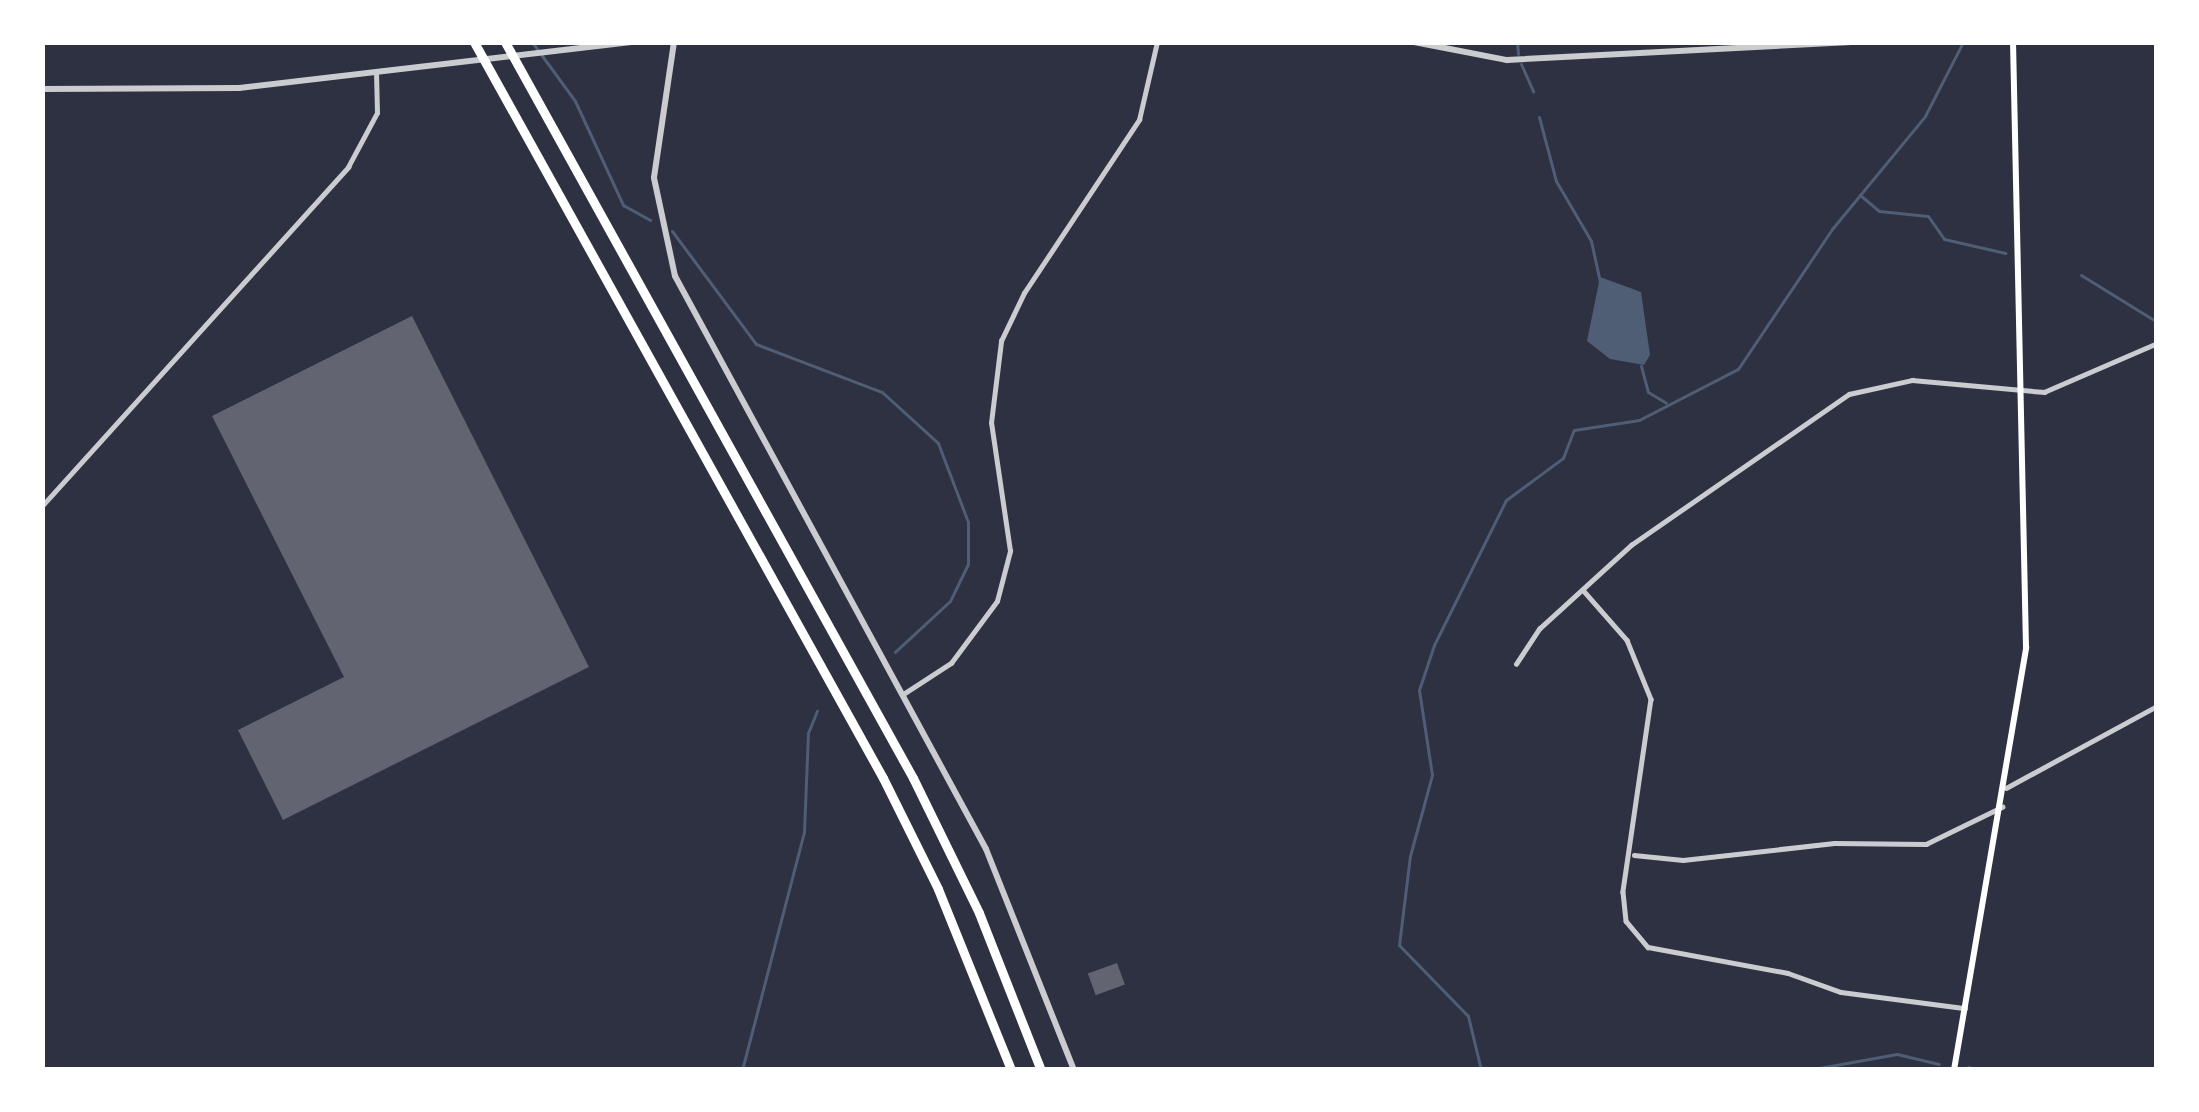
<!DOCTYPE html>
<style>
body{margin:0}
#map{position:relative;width:2199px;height:1112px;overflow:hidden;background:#2d3142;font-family:Montserrat,sans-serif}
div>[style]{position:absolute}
.water>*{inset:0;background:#4f5d75}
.stream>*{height:3px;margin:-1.5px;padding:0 1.5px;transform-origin:1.5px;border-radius:1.5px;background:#4f5d75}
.building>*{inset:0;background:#626471;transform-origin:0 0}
.minor>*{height:4.5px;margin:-2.25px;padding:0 2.25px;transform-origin:2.25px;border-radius:2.25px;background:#caccd0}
.tertiary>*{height:6px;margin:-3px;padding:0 3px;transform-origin:3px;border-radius:3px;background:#caccd0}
.secondary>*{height:6px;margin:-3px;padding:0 3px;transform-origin:3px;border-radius:3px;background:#fff}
.motorway>*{height:9px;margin:-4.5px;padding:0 4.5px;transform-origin:4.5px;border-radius:4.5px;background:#fff}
span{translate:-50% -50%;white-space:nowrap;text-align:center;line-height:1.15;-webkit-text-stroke:9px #fff;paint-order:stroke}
.frame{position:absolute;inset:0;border:45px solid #fff;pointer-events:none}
</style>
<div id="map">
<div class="water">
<i style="clip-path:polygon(1600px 277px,1641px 292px,1650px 355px,1644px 365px,1610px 359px,1587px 341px)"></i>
</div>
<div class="stream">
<i style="left:532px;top:42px;width:73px;rotate:53.9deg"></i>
<i style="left:575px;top:101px;width:115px;rotate:65.2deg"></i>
<i style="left:623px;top:205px;width:31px;rotate:29deg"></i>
<i style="left:1517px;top:42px;width:12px;rotate:85deg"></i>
<i style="left:1521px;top:64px;width:30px;rotate:66deg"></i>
<i style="left:1539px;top:117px;width:66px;rotate:75.1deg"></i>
<i style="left:1556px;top:181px;width:69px;rotate:59.7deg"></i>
<i style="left:1591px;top:241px;width:42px;rotate:77.6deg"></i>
<i style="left:1860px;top:195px;width:25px;rotate:40deg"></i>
<i style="left:1879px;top:211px;width:49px;rotate:5.8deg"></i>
<i style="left:1928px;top:216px;width:28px;rotate:55deg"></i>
<i style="left:1944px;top:239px;width:63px;rotate:12.9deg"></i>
<i style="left:672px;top:231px;width:141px;rotate:53.4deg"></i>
<i style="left:756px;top:344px;width:135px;rotate:20.9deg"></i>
<i style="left:882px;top:392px;width:76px;rotate:42.3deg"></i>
<i style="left:938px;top:443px;width:85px;rotate:69.2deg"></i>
<i style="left:968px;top:522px;width:42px;rotate:90deg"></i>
<i style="left:968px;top:564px;width:41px;rotate:115.9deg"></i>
<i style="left:950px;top:601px;width:75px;rotate:137.2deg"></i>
<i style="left:2081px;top:275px;width:89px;rotate:31.7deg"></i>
<i style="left:1641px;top:366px;width:27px;rotate:75deg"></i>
<i style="left:1648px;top:392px;width:21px;rotate:31deg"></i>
<i style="left:1968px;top:1067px;width:9px;rotate:18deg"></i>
<i style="left:742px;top:1070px;width:246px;rotate:-75.4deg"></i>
<i style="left:804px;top:832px;width:99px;rotate:-87.7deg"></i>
<i style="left:808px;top:733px;width:24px;rotate:-68deg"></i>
<i style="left:1481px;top:1070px;width:56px;rotate:-103.5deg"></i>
<i style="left:1468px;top:1016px;width:99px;rotate:-134.2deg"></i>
<i style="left:1399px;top:945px;width:90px;rotate:-83deg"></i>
<i style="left:1410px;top:856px;width:84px;rotate:-74.8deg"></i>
<i style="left:1432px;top:775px;width:86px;rotate:-98.7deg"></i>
<i style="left:1419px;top:690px;width:47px;rotate:-71.6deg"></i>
<i style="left:1434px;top:645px;width:162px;rotate:-63.6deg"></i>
<i style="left:1506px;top:500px;width:71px;rotate:-36.4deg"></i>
<i style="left:1563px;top:458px;width:30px;rotate:-69deg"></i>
<i style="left:1574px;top:430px;width:66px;rotate:-8.7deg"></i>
<i style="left:1639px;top:420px;width:111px;rotate:-27.3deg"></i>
<i style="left:1738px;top:369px;width:169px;rotate:-56.1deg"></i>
<i style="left:1832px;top:229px;width:146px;rotate:-50.5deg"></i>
<i style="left:1925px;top:116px;width:83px;rotate:-62.8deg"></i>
<i style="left:1808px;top:1070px;width:90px;rotate:-10.2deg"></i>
<i style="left:1897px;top:1054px;width:43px;rotate:13.4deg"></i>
</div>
<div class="building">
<i style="clip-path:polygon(412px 316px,589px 667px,283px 820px,238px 730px,344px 677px,212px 416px)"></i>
<i style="left:1117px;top:963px;width:23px;height:31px;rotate:70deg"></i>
</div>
<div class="minor">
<i style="left:42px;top:506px;width:457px;rotate:-47.9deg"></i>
<i style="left:348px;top:167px;width:61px;rotate:-61.8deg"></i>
<i style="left:377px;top:113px;width:41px;rotate:-91.4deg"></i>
<i style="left:1583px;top:590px;width:67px;rotate:48.7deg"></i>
<i style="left:1627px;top:640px;width:64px;rotate:67.9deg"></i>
<i style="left:1651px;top:699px;width:195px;rotate:98.3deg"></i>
<i style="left:1623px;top:892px;width:29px;rotate:84deg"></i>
<i style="left:1626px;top:921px;width:34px;rotate:50deg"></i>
<i style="left:1648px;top:947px;width:142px;rotate:10.5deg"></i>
<i style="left:1788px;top:973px;width:56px;rotate:19.7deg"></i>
<i style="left:1841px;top:992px;width:125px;rotate:7.4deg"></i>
<i style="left:1516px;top:664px;width:42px;rotate:-56.7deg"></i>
<i style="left:1539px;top:629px;width:125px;rotate:-42.4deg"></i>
<i style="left:1631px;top:545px;width:265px;rotate:-34.7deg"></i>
<i style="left:1849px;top:394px;width:65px;rotate:-12.5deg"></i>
<i style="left:1912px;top:380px;width:133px;rotate:5.2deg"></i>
<i style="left:2044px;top:392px;width:123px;rotate:-23.4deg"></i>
<i style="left:905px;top:693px;width:55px;rotate:-33.1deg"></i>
<i style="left:951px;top:663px;width:77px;rotate:-53.4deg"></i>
<i style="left:997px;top:601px;width:52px;rotate:-75.4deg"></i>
<i style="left:1010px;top:551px;width:129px;rotate:-98.4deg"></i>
<i style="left:991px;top:423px;width:83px;rotate:-83deg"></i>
<i style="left:1001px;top:341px;width:53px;rotate:-64.4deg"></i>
<i style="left:1024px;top:293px;width:208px;rotate:-56.4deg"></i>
<i style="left:1139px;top:120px;width:80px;rotate:-77deg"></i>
<i style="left:2006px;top:788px;width:172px;rotate:-28.5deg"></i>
<i style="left:1634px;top:855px;width:49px;rotate:5.8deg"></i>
<i style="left:1683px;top:860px;width:152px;rotate:-6.4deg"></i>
<i style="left:1834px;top:843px;width:92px;rotate:0.6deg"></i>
<i style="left:1926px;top:844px;width:85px;rotate:-26deg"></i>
</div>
<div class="tertiary">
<i style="left:674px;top:42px;width:137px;rotate:98.4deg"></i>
<i style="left:654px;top:178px;width:100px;rotate:77.9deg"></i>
<i style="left:675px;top:276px;width:652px;rotate:61.51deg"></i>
<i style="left:986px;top:849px;width:238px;rotate:68.3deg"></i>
<i style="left:1414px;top:42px;width:95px;rotate:11deg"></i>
<i style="left:1507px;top:60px;width:345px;rotate:-3deg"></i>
<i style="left:42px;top:89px;width:197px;rotate:-0.3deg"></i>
<i style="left:239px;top:88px;width:395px;rotate:-6.7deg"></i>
</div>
<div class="secondary">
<i style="left:1954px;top:1070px;width:429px;rotate:-80.3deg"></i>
<i style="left:2026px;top:647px;width:605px;rotate:-91.23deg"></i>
</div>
<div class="motorway">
<i style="left:474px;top:42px;width:842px;rotate:60.94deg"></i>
<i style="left:883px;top:778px;width:124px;rotate:63.6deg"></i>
<i style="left:938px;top:889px;width:195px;rotate:68deg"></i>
<i style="left:505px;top:42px;width:842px;rotate:61deg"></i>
<i style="left:913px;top:778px;width:150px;rotate:63.9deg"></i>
<i style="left:979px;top:913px;width:169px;rotate:68.5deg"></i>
</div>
<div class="frame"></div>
</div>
